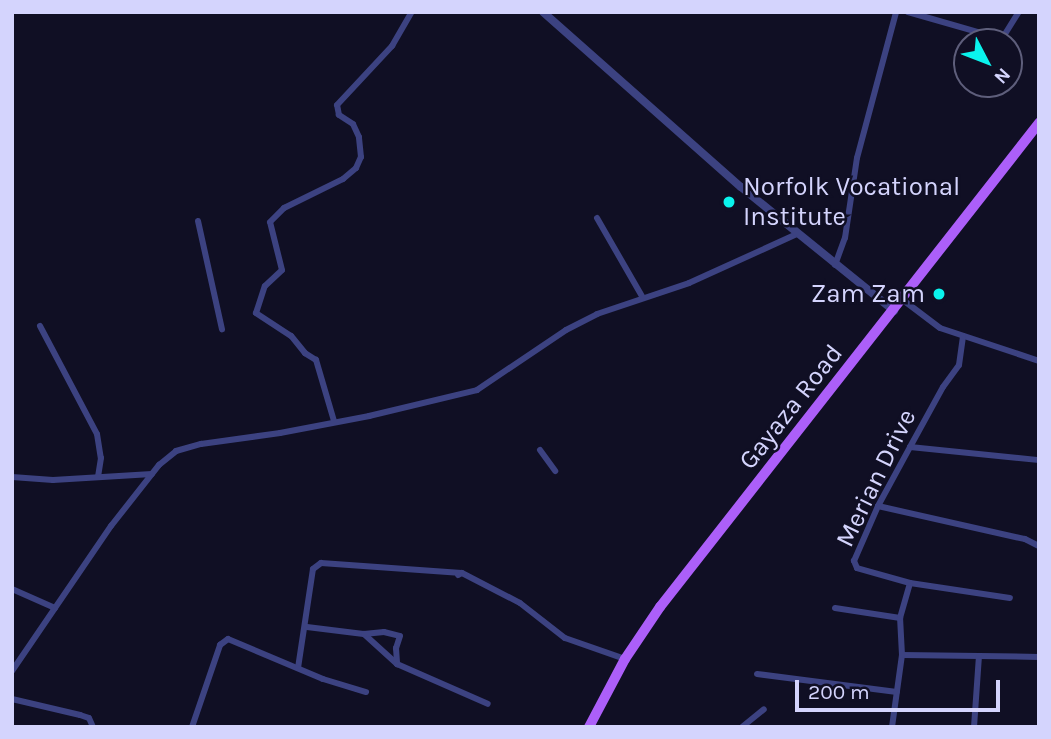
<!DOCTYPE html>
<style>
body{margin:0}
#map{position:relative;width:1051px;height:739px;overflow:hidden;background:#100f24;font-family:Karla,sans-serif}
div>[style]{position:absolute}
.minor>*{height:6px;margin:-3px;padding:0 3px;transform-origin:3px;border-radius:3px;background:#3c4281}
.tertiary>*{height:8px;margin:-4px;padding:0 4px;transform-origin:4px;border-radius:4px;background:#3c4281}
.primary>*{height:10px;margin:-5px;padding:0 5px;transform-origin:5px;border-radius:5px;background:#ac5ff9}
.dots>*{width:19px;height:19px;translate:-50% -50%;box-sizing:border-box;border:4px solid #100f24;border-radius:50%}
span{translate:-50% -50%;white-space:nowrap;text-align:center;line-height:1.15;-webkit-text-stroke:5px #100f24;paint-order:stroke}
.poi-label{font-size:26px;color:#d4d4fd}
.left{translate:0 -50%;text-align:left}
.right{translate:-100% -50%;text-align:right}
.street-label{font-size:26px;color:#d4d4fd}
.frame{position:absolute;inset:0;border:14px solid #d4d4fd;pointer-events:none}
.north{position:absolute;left:953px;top:28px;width:70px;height:70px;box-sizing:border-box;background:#100f24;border:2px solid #5e5e7b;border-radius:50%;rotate:132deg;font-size:19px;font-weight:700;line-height:28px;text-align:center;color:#d4d4fd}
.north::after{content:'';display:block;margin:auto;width:24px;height:32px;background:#0af3ed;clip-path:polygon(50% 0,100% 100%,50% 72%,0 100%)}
.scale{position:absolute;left:795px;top:680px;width:205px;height:32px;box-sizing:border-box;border:4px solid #d4d4fd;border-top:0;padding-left:9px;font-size:21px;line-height:24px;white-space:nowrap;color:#d4d4fd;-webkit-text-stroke:5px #100f24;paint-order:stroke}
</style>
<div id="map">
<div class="minor">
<i style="left:908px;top:12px;width:91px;rotate:16deg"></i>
<i style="left:995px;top:37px;width:10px;rotate:-17deg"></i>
<i style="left:1005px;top:34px;width:26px;rotate:-58deg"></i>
<i style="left:597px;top:218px;width:92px;rotate:60.1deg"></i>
<i style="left:198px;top:221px;width:111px;rotate:77.5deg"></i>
<i style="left:835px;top:265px;width:29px;rotate:-70deg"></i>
<i style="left:845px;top:238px;width:81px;rotate:-81.5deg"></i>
<i style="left:857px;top:158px;width:151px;rotate:-75deg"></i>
<i style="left:903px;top:300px;width:46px;rotate:37.1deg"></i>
<i style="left:940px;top:328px;width:104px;rotate:18.4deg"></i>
<i style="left:40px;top:326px;width:122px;rotate:62.2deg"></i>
<i style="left:97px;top:434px;width:24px;rotate:81deg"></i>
<i style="left:101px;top:458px;width:18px;rotate:99deg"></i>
<i style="left:334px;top:421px;width:64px;rotate:-106.4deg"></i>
<i style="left:316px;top:360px;width:13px;rotate:-148deg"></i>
<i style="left:305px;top:353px;width:22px;rotate:-129deg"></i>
<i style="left:291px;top:336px;width:42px;rotate:-146.7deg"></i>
<i style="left:256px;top:313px;width:28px;rotate:-72deg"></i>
<i style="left:265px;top:286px;width:23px;rotate:-43deg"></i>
<i style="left:282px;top:270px;width:49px;rotate:-104deg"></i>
<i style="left:270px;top:222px;width:20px;rotate:-45deg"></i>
<i style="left:284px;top:208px;width:66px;rotate:-26.2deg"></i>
<i style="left:343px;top:179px;width:17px;rotate:-40deg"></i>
<i style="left:356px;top:168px;width:12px;rotate:-66deg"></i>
<i style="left:361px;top:157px;width:20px;rotate:-96deg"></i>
<i style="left:359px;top:137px;width:14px;rotate:-115deg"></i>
<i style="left:353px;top:124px;width:17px;rotate:-147deg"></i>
<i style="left:339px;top:115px;width:10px;rotate:-101deg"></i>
<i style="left:337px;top:105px;width:81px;rotate:-47deg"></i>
<i style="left:392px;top:46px;width:39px;rotate:-60deg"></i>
<i style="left:910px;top:447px;width:130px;rotate:5.8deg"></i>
<i style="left:540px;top:450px;width:26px;rotate:54deg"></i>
<i style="left:12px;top:477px;width:41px;rotate:4.2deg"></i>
<i style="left:53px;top:480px;width:99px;rotate:-3.5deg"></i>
<i style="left:878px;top:506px;width:151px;rotate:12.7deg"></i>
<i style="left:1025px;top:539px;width:16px;rotate:27deg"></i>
<i style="left:458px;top:575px;width:4px;rotate:-27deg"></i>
<i style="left:462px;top:573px;width:65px;rotate:27.3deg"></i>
<i style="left:520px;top:603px;width:57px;rotate:37.9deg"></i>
<i style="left:565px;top:638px;width:64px;rotate:19.3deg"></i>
<i style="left:910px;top:583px;width:101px;rotate:8.5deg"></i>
<i style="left:12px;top:589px;width:47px;rotate:23.8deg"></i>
<i style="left:835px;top:608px;width:66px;rotate:8.7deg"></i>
<i style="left:307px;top:627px;width:57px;rotate:7deg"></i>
<i style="left:364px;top:634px;width:45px;rotate:42.3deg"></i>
<i style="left:397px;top:664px;width:99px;rotate:23.7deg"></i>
<i style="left:364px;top:634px;width:20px;rotate:-6deg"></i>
<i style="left:384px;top:632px;width:16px;rotate:14deg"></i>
<i style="left:400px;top:636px;width:13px;rotate:108deg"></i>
<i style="left:396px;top:648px;width:16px;rotate:86deg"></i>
<i style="left:902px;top:655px;width:137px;rotate:0.8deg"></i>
<i style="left:298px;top:668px;width:100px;rotate:-81.4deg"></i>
<i style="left:313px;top:569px;width:10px;rotate:-37deg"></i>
<i style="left:321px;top:563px;width:141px;rotate:4.1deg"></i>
<i style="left:12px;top:671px;width:176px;rotate:-55.7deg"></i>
<i style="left:111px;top:526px;width:78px;rotate:-51.8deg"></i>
<i style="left:159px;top:465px;width:22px;rotate:-39deg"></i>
<i style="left:176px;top:451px;width:26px;rotate:-16deg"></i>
<i style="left:201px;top:444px;width:80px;rotate:-7.9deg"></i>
<i style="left:280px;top:433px;width:91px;rotate:-10.8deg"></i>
<i style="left:369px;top:416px;width:111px;rotate:-13.5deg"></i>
<i style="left:477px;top:390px;width:107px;rotate:-34deg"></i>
<i style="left:566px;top:330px;width:35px;rotate:-27deg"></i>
<i style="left:597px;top:314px;width:97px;rotate:-18.6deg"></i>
<i style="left:689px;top:283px;width:119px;rotate:-24.4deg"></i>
<i style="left:757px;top:674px;width:141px;rotate:7.3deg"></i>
<i style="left:12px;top:699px;width:70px;rotate:13.2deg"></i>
<i style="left:80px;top:715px;width:9px;rotate:18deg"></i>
<i style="left:89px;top:718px;width:10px;rotate:66deg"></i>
<i style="left:192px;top:727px;width:87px;rotate:-71.1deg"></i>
<i style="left:220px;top:645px;width:10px;rotate:-37deg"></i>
<i style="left:228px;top:639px;width:103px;rotate:22.8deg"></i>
<i style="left:323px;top:679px;width:45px;rotate:16.8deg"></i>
<i style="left:742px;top:727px;width:28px;rotate:-39deg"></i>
<i style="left:892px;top:727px;width:73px;rotate:-82.1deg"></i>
<i style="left:902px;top:655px;width:37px;rotate:-93deg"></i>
<i style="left:900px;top:618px;width:36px;rotate:-74deg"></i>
<i style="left:910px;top:583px;width:55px;rotate:-164.2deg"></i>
<i style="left:857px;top:568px;width:8px;rotate:-113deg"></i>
<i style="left:854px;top:561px;width:60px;rotate:-66.4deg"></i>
<i style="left:878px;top:506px;width:67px;rotate:-61.5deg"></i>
<i style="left:910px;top:447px;width:68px;rotate:-61.2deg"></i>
<i style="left:943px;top:387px;width:27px;rotate:-54deg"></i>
<i style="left:959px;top:365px;width:29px;rotate:-82deg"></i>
<i style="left:974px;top:727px;width:71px;rotate:-86deg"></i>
</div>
<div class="tertiary">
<i style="left:543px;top:12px;width:264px;rotate:41.5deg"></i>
<i style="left:741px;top:187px;width:197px;rotate:39deg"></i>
</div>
<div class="primary">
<i style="left:589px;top:727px;width:77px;rotate:-62.1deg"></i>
<i style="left:625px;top:659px;width:63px;rotate:-56.1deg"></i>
<i style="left:660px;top:607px;width:615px;rotate:-51.94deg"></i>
</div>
<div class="dots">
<i style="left:729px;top:202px;background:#0af3ed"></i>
<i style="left:939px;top:294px;background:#0af3ed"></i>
</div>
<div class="poi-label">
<span class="left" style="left:743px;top:202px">Norfolk Vocational<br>Institute</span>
<span class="right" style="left:925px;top:294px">Zam Zam</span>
</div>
<div class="street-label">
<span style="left:791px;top:407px;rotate:-52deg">Gayaza Road</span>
<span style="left:876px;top:478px;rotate:-64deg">Merian Drive</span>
</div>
<div class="frame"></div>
<div class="north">N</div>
<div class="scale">200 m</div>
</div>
